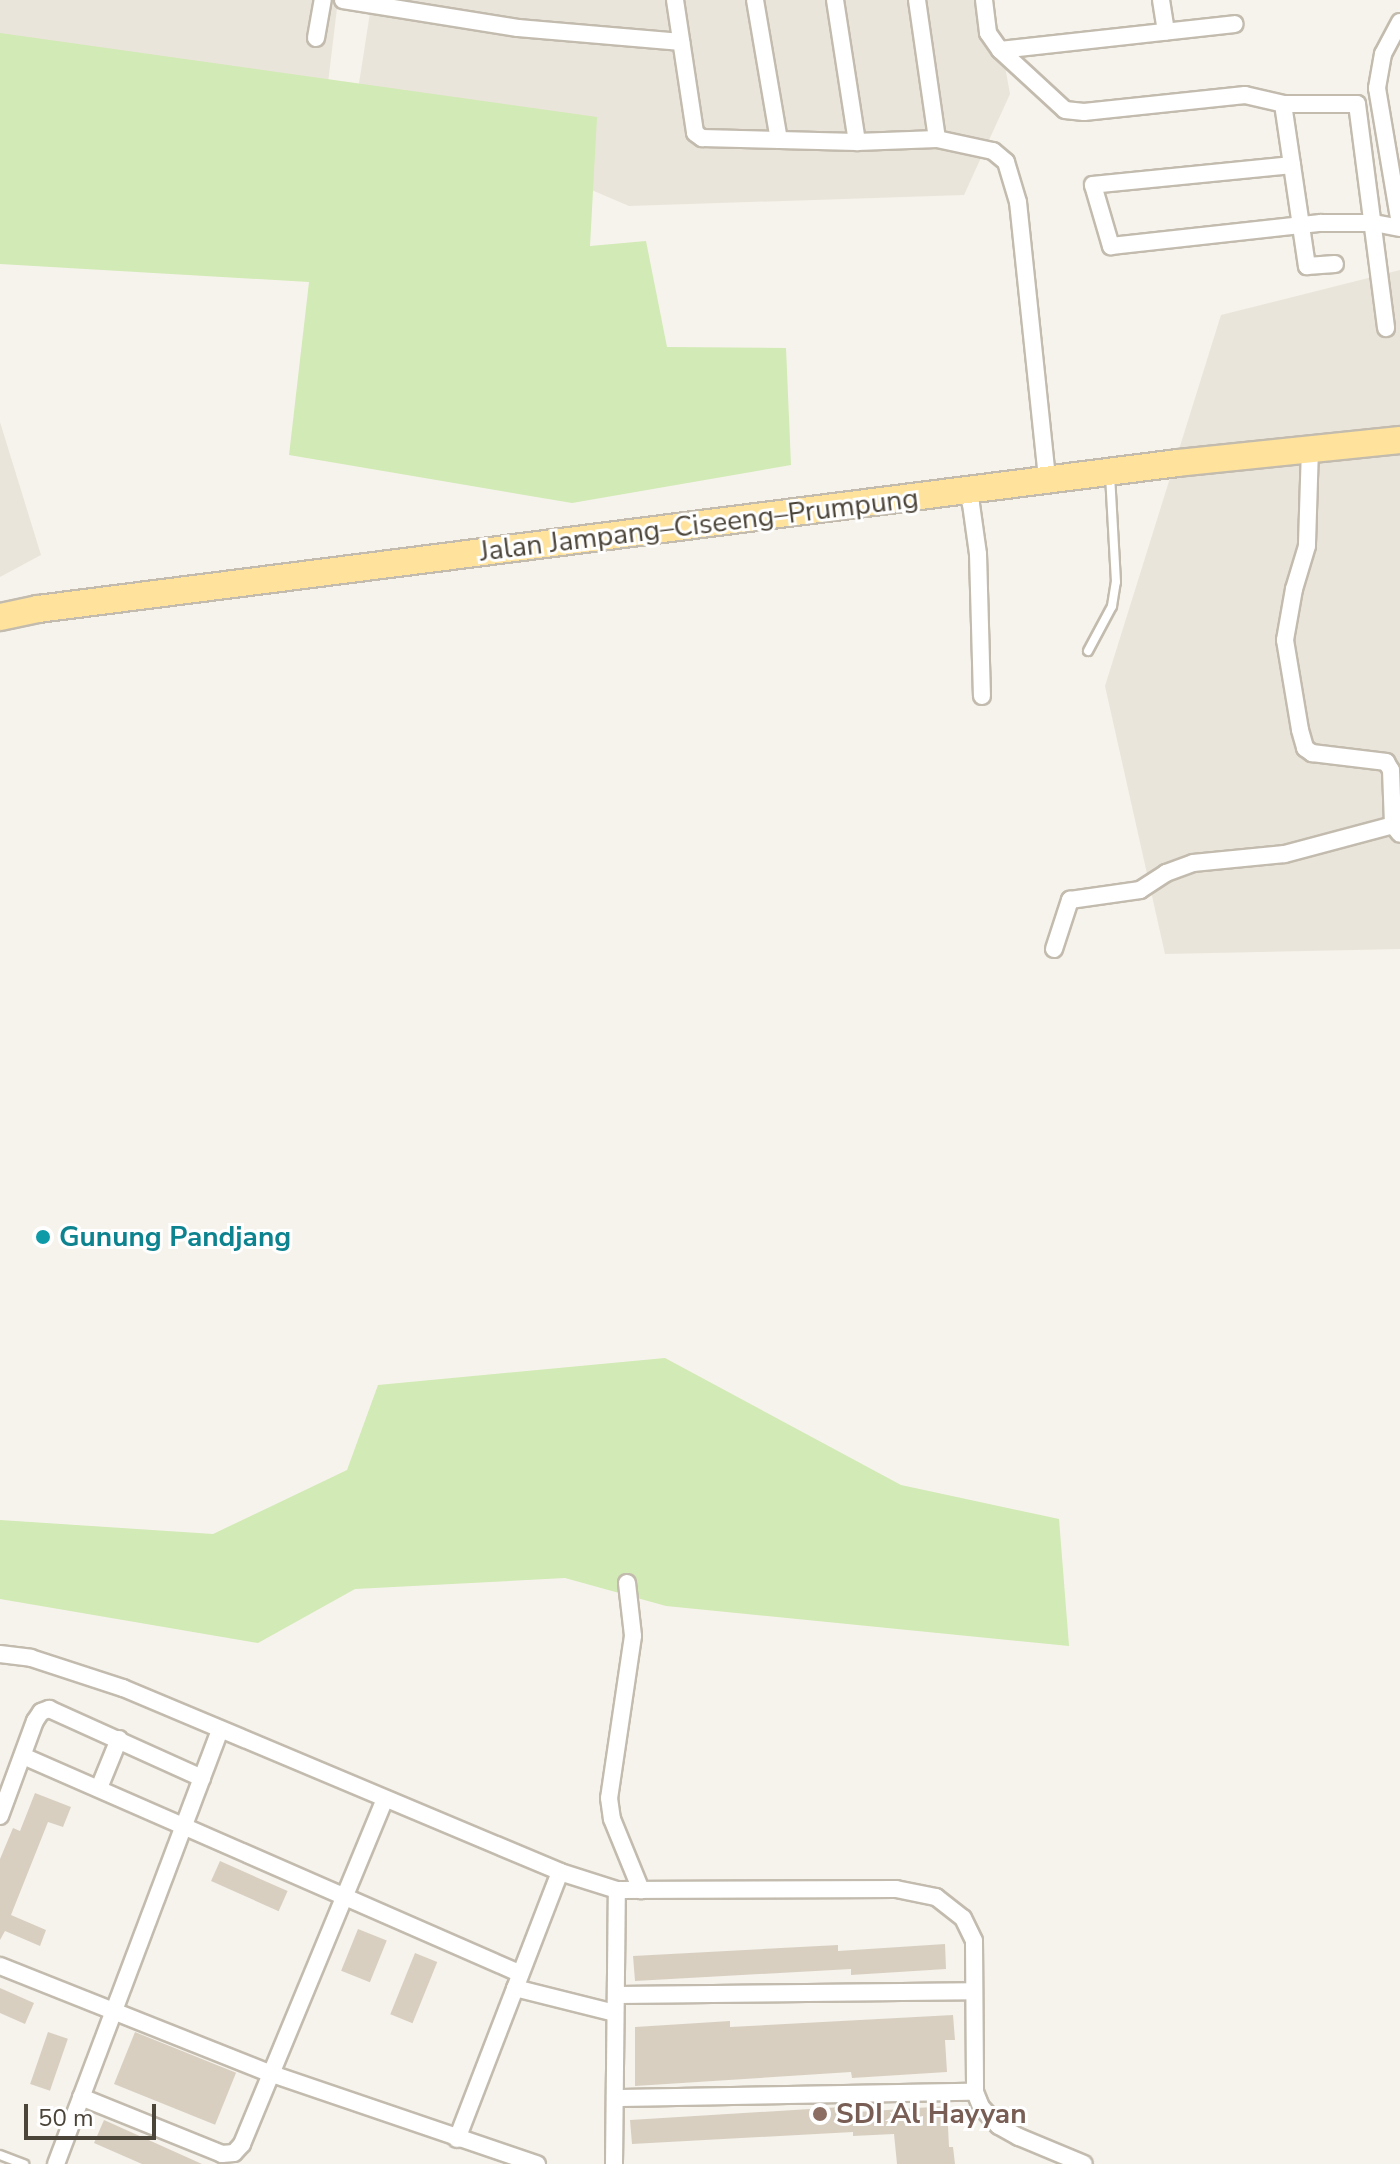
<!DOCTYPE html>
<meta charset="utf-8">
<style>
body{margin:0}
#map{position:relative;width:1400px;height:2164px;overflow:hidden;background:#f6f3ec;font-family:"Nunito Sans",sans-serif}
div>[style]{position:absolute}
.residential>*{inset:0;background:#eae5da}
.green>*{inset:0;background:#d2eab5}
.building>*{inset:0;background:#d8cfc1;transform-origin:0 0}
.roads{filter:drop-shadow(2px 0 #c2bbae) drop-shadow(-2px 0 #c2bbae) drop-shadow(0 2px #c2bbae) drop-shadow(0 -2px #c2bbae)}
.service>*{height:8px;margin:-4px;padding:0 4px;transform-origin:4px;border-radius:4px;background:#fff}
.minor>*{height:16px;margin:-8px;padding:0 8px;transform-origin:8px;border-radius:8px;background:#fff}
.primary>*{height:26px;margin:-13px;padding:0 13px;transform-origin:13px;border-radius:13px;background:#ffe39c}
.dots>*{width:22px;height:22px;translate:-50% -50%;box-sizing:border-box;border:4px solid #fff;border-radius:50%}
span{translate:-50% -50%;white-space:nowrap;text-align:center;line-height:1.15;-webkit-text-stroke:6px #fff;paint-order:stroke}
.street-label{font-size:28px;color:#4b4439}
.culture-label{font-size:28px;color:#0d838f;font-weight:700}
.left{translate:0 -50%;text-align:left}
.education-label{font-size:28px;color:#785e54;font-weight:700}
.scale{position:absolute;left:24px;top:2104px;width:132px;height:36px;box-sizing:border-box;border:4px solid #4b4439;border-top:0;padding-left:10px;font-size:24px;line-height:28px;white-space:nowrap;color:#4b4439;-webkit-text-stroke:6px #fff;paint-order:stroke}
</style>
<div id="map">
<div class="residential">
<i style="clip-path:polygon(0 0,338px 0,324px 116px,0 69px)"></i>
<i style="clip-path:polygon(372px 0,993px 0,1010px 94px,964px 195px,629px 206px,358px 90px)"></i>
<i style="clip-path:polygon(1400px 270px,1400px 949px,1165px 954px,1105px 686px,1221px 315px)"></i>
<i style="clip-path:polygon(0 422px,41px 555px,0 577px)"></i>
</div>
<div class="green">
<i style="clip-path:polygon(0 33px,597px 117px,590px 246px,646px 241px,667px 347px,786px 348px,791px 465px,572px 503px,289px 455px,309px 282px,0 264px)"></i>
<i style="clip-path:polygon(665px 1358px,901px 1485px,1059px 1519px,1069px 1646px,666px 1606px,565px 1578px,355px 1589px,258px 1643px,0 1599px,0 1520px,213px 1534px,347px 1470px,378px 1385px)"></i>
</div>
<div class="building">
<i style="clip-path:polygon(35px 1793px,71px 1807px,63px 1827px,48px 1822px,11px 1915px,46px 1930px,40px 1946px,5px 1931px,0 1940px,0 1859px,13px 1828px,20px 1831px)"></i>
<i style="left:220px;top:1861px;width:74px;height:22px;rotate:24deg"></i>
<i style="left:358px;top:1929px;width:31px;height:45px;rotate:22deg"></i>
<i style="clip-path:polygon(945px 1944px,946px 1969px,851px 1975px,851px 1969px,635px 1981px,633px 1956px,838px 1945px,838px 1951px)"></i>
<i style="left:415px;top:1953px;width:24px;height:66px;rotate:22deg"></i>
<i style="clip-path:polygon(0 1988px,34px 2003px,25px 2024px,0 2013px)"></i>
<i style="clip-path:polygon(953px 2015px,955px 2040px,945px 2040px,947px 2072px,852px 2078px,851px 2072px,635px 2086px,635px 2027px,730px 2021px,730px 2027px)"></i>
<i style="left:48px;top:2032px;width:21px;height:55px;rotate:19deg"></i>
<i style="left:135px;top:2032px;width:109px;height:56px;rotate:22deg"></i>
<i style="clip-path:polygon(947px 2106px,949px 2147px,953px 2147px,955px 2164px,897px 2164px,894px 2134px,853px 2136px,853px 2132px,632px 2144px,630px 2120px,842px 2107px,842px 2113px)"></i>
<i style="clip-path:polygon(104px 2120px,202px 2164px,142px 2164px,94px 2143px)"></i>
</div>
<div class="roads">
<div class="service">
<i style="left:1088px;top:651px;width:51px;rotate:-61.9deg"></i>
<i style="left:1112px;top:606px;width:24px;rotate:-81deg"></i>
<i style="left:1116px;top:582px;width:108px;rotate:-93.2deg"></i>
<i style="left:0;top:2155px;width:26px;rotate:21deg"></i>
</div>
<div class="minor">
<i style="left:343px;top:0;width:177px;rotate:9.1deg"></i>
<i style="left:518px;top:28px;width:164px;rotate:4.9deg"></i>
<i style="left:675px;top:0;width:134px;rotate:81.4deg"></i>
<i style="left:695px;top:133px;width:9px;rotate:36deg"></i>
<i style="left:702px;top:138px;width:155px;rotate:1.5deg"></i>
<i style="left:857px;top:142px;width:80px;rotate:-2.1deg"></i>
<i style="left:937px;top:139px;width:57px;rotate:12.1deg"></i>
<i style="left:993px;top:151px;width:17px;rotate:40deg"></i>
<i style="left:1006px;top:162px;width:42px;rotate:73.3deg"></i>
<i style="left:1018px;top:202px;width:280px;rotate:84deg"></i>
<i style="left:755px;top:0;width:142px;rotate:80.3deg"></i>
<i style="left:835px;top:0;width:144px;rotate:81.2deg"></i>
<i style="left:917px;top:0;width:140px;rotate:81.8deg"></i>
<i style="left:984px;top:0;width:33px;rotate:83deg"></i>
<i style="left:988px;top:33px;width:21px;rotate:55deg"></i>
<i style="left:1000px;top:50px;width:88px;rotate:42.7deg"></i>
<i style="left:1065px;top:110px;width:19px;rotate:6deg"></i>
<i style="left:1084px;top:112px;width:162px;rotate:-6deg"></i>
<i style="left:1245px;top:95px;width:39px;rotate:13deg"></i>
<i style="left:1283px;top:104px;width:74px"></i>
<i style="left:1357px;top:104px;width:226px;rotate:82.6deg"></i>
<i style="left:1161px;top:0;width:32px;rotate:81deg"></i>
<i style="left:1400px;top:22px;width:36px;rotate:118deg"></i>
<i style="left:1383px;top:54px;width:35px;rotate:100deg"></i>
<i style="left:1377px;top:88px;width:138px;rotate:80.4deg"></i>
<i style="left:316px;top:38px;width:39px;rotate:-80deg"></i>
<i style="left:1000px;top:50px;width:236px;rotate:-6.3deg"></i>
<i style="left:1283px;top:104px;width:164px;rotate:81.6deg"></i>
<i style="left:1307px;top:266px;width:28px;rotate:-4deg"></i>
<i style="left:1292px;top:165px;width:200px;rotate:174.3deg"></i>
<i style="left:1093px;top:185px;width:64px;rotate:73.6deg"></i>
<i style="left:1111px;top:246px;width:211px;rotate:-6.3deg"></i>
<i style="left:1321px;top:223px;width:53px"></i>
<i style="left:1374px;top:223px;width:26px;rotate:11deg"></i>
<i style="left:1310px;top:448px;width:98px;rotate:91.8deg"></i>
<i style="left:1307px;top:546px;width:45px;rotate:106.8deg"></i>
<i style="left:1294px;top:589px;width:52px;rotate:100deg"></i>
<i style="left:1285px;top:640px;width:91px;rotate:80.5deg"></i>
<i style="left:1300px;top:730px;width:19px;rotate:74deg"></i>
<i style="left:1305px;top:748px;width:9px;rotate:36deg"></i>
<i style="left:1312px;top:753px;width:75px;rotate:6.9deg"></i>
<i style="left:1386px;top:762px;width:9px;rotate:58deg"></i>
<i style="left:1391px;top:770px;width:55px;rotate:87.9deg"></i>
<i style="left:1393px;top:825px;width:11px;rotate:52deg"></i>
<i style="left:966px;top:491px;width:14px;rotate:69deg"></i>
<i style="left:971px;top:504px;width:50px;rotate:82deg"></i>
<i style="left:978px;top:554px;width:142px;rotate:88.4deg"></i>
<i style="left:1054px;top:949px;width:52px;rotate:-71.9deg"></i>
<i style="left:1070px;top:900px;width:71px;rotate:-8.1deg"></i>
<i style="left:1140px;top:890px;width:31px;rotate:-33deg"></i>
<i style="left:1166px;top:873px;width:29px;rotate:-20deg"></i>
<i style="left:1193px;top:863px;width:92px;rotate:-5.6deg"></i>
<i style="left:1285px;top:854px;width:112px;rotate:-15deg"></i>
<i style="left:627px;top:1583px;width:53px;rotate:83.5deg"></i>
<i style="left:633px;top:1636px;width:164px;rotate:98.4deg"></i>
<i style="left:609px;top:1798px;width:21px;rotate:82deg"></i>
<i style="left:612px;top:1819px;width:77px;rotate:67.8deg"></i>
<i style="left:0;top:1654px;width:31px;rotate:7deg"></i>
<i style="left:31px;top:1658px;width:97px;rotate:18.1deg"></i>
<i style="left:123px;top:1688px;width:474px;rotate:22.8deg"></i>
<i style="left:560px;top:1872px;width:60px;rotate:17.5deg"></i>
<i style="left:617px;top:1890px;width:279px;rotate:-0.2deg"></i>
<i style="left:896px;top:1889px;width:41px;rotate:11.3deg"></i>
<i style="left:936px;top:1897px;width:34px;rotate:38deg"></i>
<i style="left:963px;top:1918px;width:25px;rotate:64deg"></i>
<i style="left:974px;top:1941px;width:151px;rotate:89.6deg"></i>
<i style="left:975px;top:2092px;width:16px;rotate:68deg"></i>
<i style="left:981px;top:2107px;width:26px;rotate:47deg"></i>
<i style="left:999px;top:2126px;width:23px;rotate:29deg"></i>
<i style="left:1019px;top:2137px;width:70px;rotate:22.6deg"></i>
<i style="left:23px;top:1756px;width:541px;rotate:23.63deg"></i>
<i style="left:99px;top:1788px;width:53px;rotate:-67.8deg"></i>
<i style="left:0;top:1816px;width:101px;rotate:-69.8deg"></i>
<i style="left:35px;top:1721px;width:11px;rotate:-56deg"></i>
<i style="left:41px;top:1712px;width:9px;rotate:-21deg"></i>
<i style="left:49px;top:1709px;width:168px;rotate:24.3deg"></i>
<i style="left:0;top:1966px;width:293px;rotate:21.7deg"></i>
<i style="left:272px;top:2074px;width:280px;rotate:18.8deg"></i>
<i style="left:515px;top:1988px;width:103px;rotate:14deg"></i>
<i style="left:618px;top:1995px;width:354px;rotate:-0.6deg"></i>
<i style="left:81px;top:2097px;width:152px;rotate:22deg"></i>
<i style="left:222px;top:2154px;width:12px;rotate:-5deg"></i>
<i style="left:234px;top:2153px;width:12px;rotate:-48deg"></i>
<i style="left:242px;top:2144px;width:373px;rotate:-67.5deg"></i>
<i style="left:615px;top:2098px;width:360px;rotate:-1deg"></i>
<i style="left:457px;top:2139px;width:286px;rotate:-68.9deg"></i>
<i style="left:56px;top:2164px;width:464px;rotate:-69.3deg"></i>
<i style="left:614px;top:2164px;width:274px;rotate:-89.4deg"></i>
</div>
<div class="primary">
<i style="left:0;top:617px;width:39px;rotate:-12deg"></i>
<i style="left:38px;top:609px;width:1148px;rotate:-7.3deg"></i>
<i style="left:1177px;top:463px;width:224px;rotate:-5.9deg"></i>
</div>
</div>
<div class="dots">
<i style="left:43px;top:1237px;background:#0f9aa8"></i>
<i style="left:820px;top:2114px;background:#8d6e63"></i>
</div>
<div class="street-label">
<span style="left:699px;top:525px;rotate:-7deg">Jalan Jampang–Ciseeng–Prumpung</span>
</div>
<div class="culture-label">
<span class="left" style="left:59px;top:1237px">Gunung Pandjang</span>
</div>
<div class="education-label">
<span class="left" style="left:836px;top:2114px">SDI Al Hayyan</span>
</div>
<div class="scale">50 m</div>
</div>
